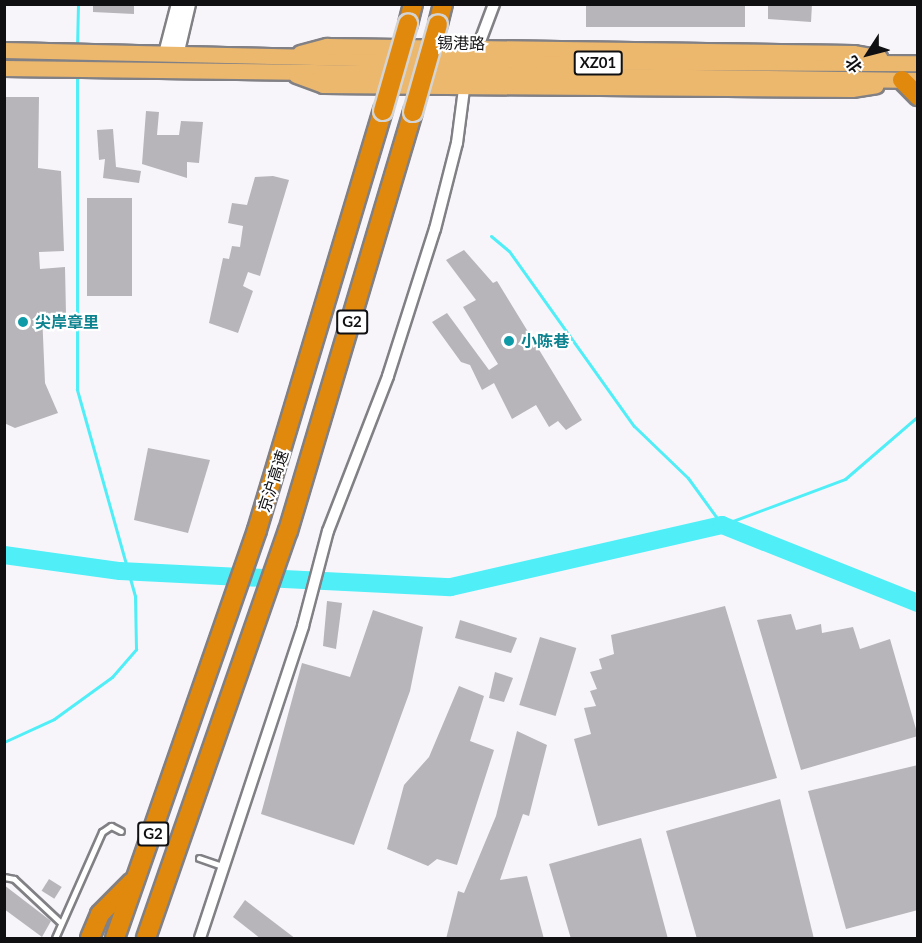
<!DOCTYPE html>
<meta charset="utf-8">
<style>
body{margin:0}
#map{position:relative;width:922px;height:943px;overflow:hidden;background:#f7f5fa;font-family:Lato,"Noto Sans SC",sans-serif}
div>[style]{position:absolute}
.stream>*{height:3px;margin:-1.5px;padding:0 1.5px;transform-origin:1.5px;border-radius:1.5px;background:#50eef7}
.river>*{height:18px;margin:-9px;padding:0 9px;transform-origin:9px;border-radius:9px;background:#50eef7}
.building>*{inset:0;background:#b7b5b9;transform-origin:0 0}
.roads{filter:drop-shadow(2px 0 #818085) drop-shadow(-2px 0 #818085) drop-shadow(0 2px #818085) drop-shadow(0 -2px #818085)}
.lane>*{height:5px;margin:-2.5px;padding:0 2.5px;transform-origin:2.5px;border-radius:2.5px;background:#fff}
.street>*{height:10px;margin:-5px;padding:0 5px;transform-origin:5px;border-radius:5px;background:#fff}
.secondary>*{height:14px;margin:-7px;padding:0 7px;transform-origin:7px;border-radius:7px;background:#fff}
.primary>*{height:15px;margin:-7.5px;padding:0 7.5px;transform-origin:7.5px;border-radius:7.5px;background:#ecb86e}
.highway>*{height:18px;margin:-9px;padding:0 9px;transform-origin:9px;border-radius:9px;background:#e0890d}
.bridges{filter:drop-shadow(2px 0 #d4d4d4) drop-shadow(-2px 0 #d4d4d4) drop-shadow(0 2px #d4d4d4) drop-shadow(0 -2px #d4d4d4)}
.highway-bridge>*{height:18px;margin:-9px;padding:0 9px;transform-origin:9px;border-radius:9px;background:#e0890d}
.dots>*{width:16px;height:16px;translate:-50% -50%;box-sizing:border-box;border:3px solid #fff;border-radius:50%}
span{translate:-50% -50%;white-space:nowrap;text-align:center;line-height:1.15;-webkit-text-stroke:4.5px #fff;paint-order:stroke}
.shield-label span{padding:2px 4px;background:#fff;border:2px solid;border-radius:4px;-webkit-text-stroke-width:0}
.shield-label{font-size:15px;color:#101012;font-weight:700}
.street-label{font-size:16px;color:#101012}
.culture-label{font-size:16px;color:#0d838f;font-weight:700}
.left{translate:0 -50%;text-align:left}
.frame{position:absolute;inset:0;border:6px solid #101012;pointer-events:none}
.north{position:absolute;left:838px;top:24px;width:60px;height:60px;-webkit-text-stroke:4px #fff;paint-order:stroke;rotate:234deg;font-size:16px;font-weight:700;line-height:24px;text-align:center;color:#101012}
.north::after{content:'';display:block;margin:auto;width:21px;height:27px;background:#101012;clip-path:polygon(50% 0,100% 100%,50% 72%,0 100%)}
</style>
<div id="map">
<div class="stream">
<i style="left:77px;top:48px;width:44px;rotate:-88.7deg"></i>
<i style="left:491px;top:236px;width:23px;rotate:40deg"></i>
<i style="left:509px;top:251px;width:215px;rotate:54.5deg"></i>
<i style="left:634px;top:426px;width:75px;rotate:43.9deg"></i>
<i style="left:688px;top:478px;width:58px;rotate:54.1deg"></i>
<i style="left:722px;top:525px;width:131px;rotate:-20.5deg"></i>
<i style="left:845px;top:479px;width:96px;rotate:-40.8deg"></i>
<i style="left:4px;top:742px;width:55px;rotate:-24.7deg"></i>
<i style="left:54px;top:719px;width:72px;rotate:-35.9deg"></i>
<i style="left:112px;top:677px;width:37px;rotate:-49deg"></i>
<i style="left:136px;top:649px;width:53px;rotate:-91.1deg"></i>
<i style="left:135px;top:596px;width:215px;rotate:-105.7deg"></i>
<i style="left:77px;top:389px;width:317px;rotate:-90deg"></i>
</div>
<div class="river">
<i style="left:4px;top:555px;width:117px;rotate:7.9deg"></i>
<i style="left:120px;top:571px;width:331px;rotate:2.8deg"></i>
<i style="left:451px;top:587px;width:278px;rotate:-12.9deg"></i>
<i style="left:722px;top:525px;width:211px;rotate:21.7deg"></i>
</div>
<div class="building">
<i style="clip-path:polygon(93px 4px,134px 4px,134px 14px,93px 12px)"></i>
<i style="left:586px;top:4px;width:159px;height:23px"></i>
<i style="clip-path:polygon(768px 4px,812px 4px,811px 22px,768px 19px)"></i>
<i style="clip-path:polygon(4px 97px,39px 97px,38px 168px,61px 171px,64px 251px,39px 252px,40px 269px,65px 267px,66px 314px,42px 313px,45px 383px,58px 413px,15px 428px,4px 423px)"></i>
<i style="clip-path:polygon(146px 111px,159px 112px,157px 135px,179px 135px,181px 121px,203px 122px,199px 163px,187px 162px,187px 178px,142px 164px)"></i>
<i style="clip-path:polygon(113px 129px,116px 167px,141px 171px,139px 183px,103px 178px,105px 159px,99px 160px,97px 130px)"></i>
<i style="clip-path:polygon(273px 176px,289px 180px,260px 276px,248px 272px,243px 286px,253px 291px,238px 333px,209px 323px,223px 258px,229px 259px,232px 246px,240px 247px,243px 226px,228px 223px,232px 203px,247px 205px,255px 177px)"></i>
<i style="left:87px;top:198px;width:45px;height:98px"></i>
<i style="clip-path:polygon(464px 250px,493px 283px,497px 281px,582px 420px,566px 430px,558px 421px,549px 427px,536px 405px,512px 419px,494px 383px,482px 390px,470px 365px,461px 362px,432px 322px,447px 313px,489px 370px,498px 364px,463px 307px,476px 300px,446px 260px)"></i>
<i style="clip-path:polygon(148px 448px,210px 460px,188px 533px,134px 520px)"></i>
<i style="clip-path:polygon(327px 601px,342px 603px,336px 649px,323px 646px)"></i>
<i style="clip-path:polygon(725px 606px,777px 778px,598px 826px,574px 739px,591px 734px,584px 708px,596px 706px,590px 691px,597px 689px,590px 672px,602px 669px,599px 659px,614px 654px,611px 635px)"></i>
<i style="clip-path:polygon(373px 610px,423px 627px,410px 691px,354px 845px,261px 814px,302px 663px,350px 677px)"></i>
<i style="clip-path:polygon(791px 614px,796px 630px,821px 624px,822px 633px,853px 627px,860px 649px,890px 639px,918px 736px,801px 770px,757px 620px)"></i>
<i style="clip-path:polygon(460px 620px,517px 638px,511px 653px,455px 638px)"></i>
<i style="left:540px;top:637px;width:38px;height:71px;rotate:17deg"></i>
<i style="clip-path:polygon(495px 672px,513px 678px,504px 702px,489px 698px)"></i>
<i style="clip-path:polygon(459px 686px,484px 696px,470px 741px,494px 750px,457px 865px,437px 859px,428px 866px,387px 849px,404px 785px,429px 757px)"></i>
<i style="clip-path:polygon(517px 731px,547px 745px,529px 816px,523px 814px,500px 880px,527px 876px,544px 939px,446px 939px,458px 891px,464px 893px,496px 816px)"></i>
<i style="clip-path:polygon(918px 765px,918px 910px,846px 929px,808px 791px)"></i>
<i style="clip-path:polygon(780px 799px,814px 939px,697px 939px,666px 831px)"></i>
<i style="clip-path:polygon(641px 838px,668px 939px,571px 939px,549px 864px)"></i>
<i style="left:49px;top:879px;width:15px;height:14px;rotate:32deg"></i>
<i style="clip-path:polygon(4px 885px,51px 921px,42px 937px,4px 909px)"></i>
<i style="clip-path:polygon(245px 900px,296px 939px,261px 939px,233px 917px)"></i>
</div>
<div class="roads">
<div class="lane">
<i style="left:199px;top:858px;width:24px;rotate:19deg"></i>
<i style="left:4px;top:877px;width:10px;rotate:11deg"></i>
<i style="left:14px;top:879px;width:63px;rotate:43.1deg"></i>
<i style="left:55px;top:938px;width:116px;rotate:-66.1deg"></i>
<i style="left:102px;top:832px;width:11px;rotate:-34deg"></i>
<i style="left:111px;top:826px;width:11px;rotate:27deg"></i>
</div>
<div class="street">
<i style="left:476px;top:52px;width:51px;rotate:-69.4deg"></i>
<i style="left:200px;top:938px;width:329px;rotate:-71.7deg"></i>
<i style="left:303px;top:626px;width:98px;rotate:-75.3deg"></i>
<i style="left:328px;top:531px;width:166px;rotate:-68.8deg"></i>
<i style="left:388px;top:376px;width:154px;rotate:-72.3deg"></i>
<i style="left:435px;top:229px;width:89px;rotate:-75.7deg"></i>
<i style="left:457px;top:143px;width:63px;rotate:-82.6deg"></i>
</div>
<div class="secondary">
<i style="left:167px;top:50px;width:48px;rotate:-75.4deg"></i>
<i style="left:177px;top:51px;width:48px;rotate:-76.8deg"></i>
</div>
<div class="primary">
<i style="left:4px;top:50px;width:467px;rotate:1.3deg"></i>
<i style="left:471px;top:61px;width:447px;rotate:0.3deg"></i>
<i style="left:300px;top:53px;width:28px;rotate:-15deg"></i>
<i style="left:327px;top:46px;width:526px;rotate:0.76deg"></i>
<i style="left:853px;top:53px;width:27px;rotate:10deg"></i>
<i style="left:4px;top:68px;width:914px;rotate:0.75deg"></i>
<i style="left:296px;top:75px;width:29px;rotate:20deg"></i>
<i style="left:323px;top:85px;width:529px;rotate:0.43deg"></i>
<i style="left:852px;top:89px;width:24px;rotate:-9deg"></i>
</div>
<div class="highway">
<i style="left:408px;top:24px;width:21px;rotate:-76deg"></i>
<i style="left:438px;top:24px;width:21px;rotate:-76deg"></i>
<i style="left:902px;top:80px;width:23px;rotate:45deg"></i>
<i style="left:90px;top:938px;width:26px;rotate:-67deg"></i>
<i style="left:100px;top:914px;width:45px;rotate:-45deg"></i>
<i style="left:115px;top:938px;width:432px;rotate:-70.8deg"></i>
<i style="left:257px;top:530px;width:438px;rotate:-73.3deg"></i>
<i style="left:146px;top:938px;width:431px;rotate:-70.8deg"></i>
<i style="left:288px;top:531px;width:437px;rotate:-73.4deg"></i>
</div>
</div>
<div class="bridges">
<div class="highway-bridge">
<i style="left:383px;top:111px;width:91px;rotate:-74deg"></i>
<i style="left:413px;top:112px;width:91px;rotate:-74.1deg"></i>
</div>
</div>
<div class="dots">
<i style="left:23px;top:322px;background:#0f9aa8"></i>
<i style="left:509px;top:341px;background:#0f9aa8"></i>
</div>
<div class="shield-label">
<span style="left:598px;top:63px">XZ01</span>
<span style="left:352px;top:322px">G2</span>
<span style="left:153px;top:834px">G2</span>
</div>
<div class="street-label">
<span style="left:461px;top:43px;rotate:1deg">锡港路</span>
<span style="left:273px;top:481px;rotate:-72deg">京沪高速</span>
</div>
<div class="culture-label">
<span class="left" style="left:35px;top:322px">尖岸章里</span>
<span class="left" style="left:521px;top:341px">小陈巷</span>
</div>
<div class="frame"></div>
<div class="north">北</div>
</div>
